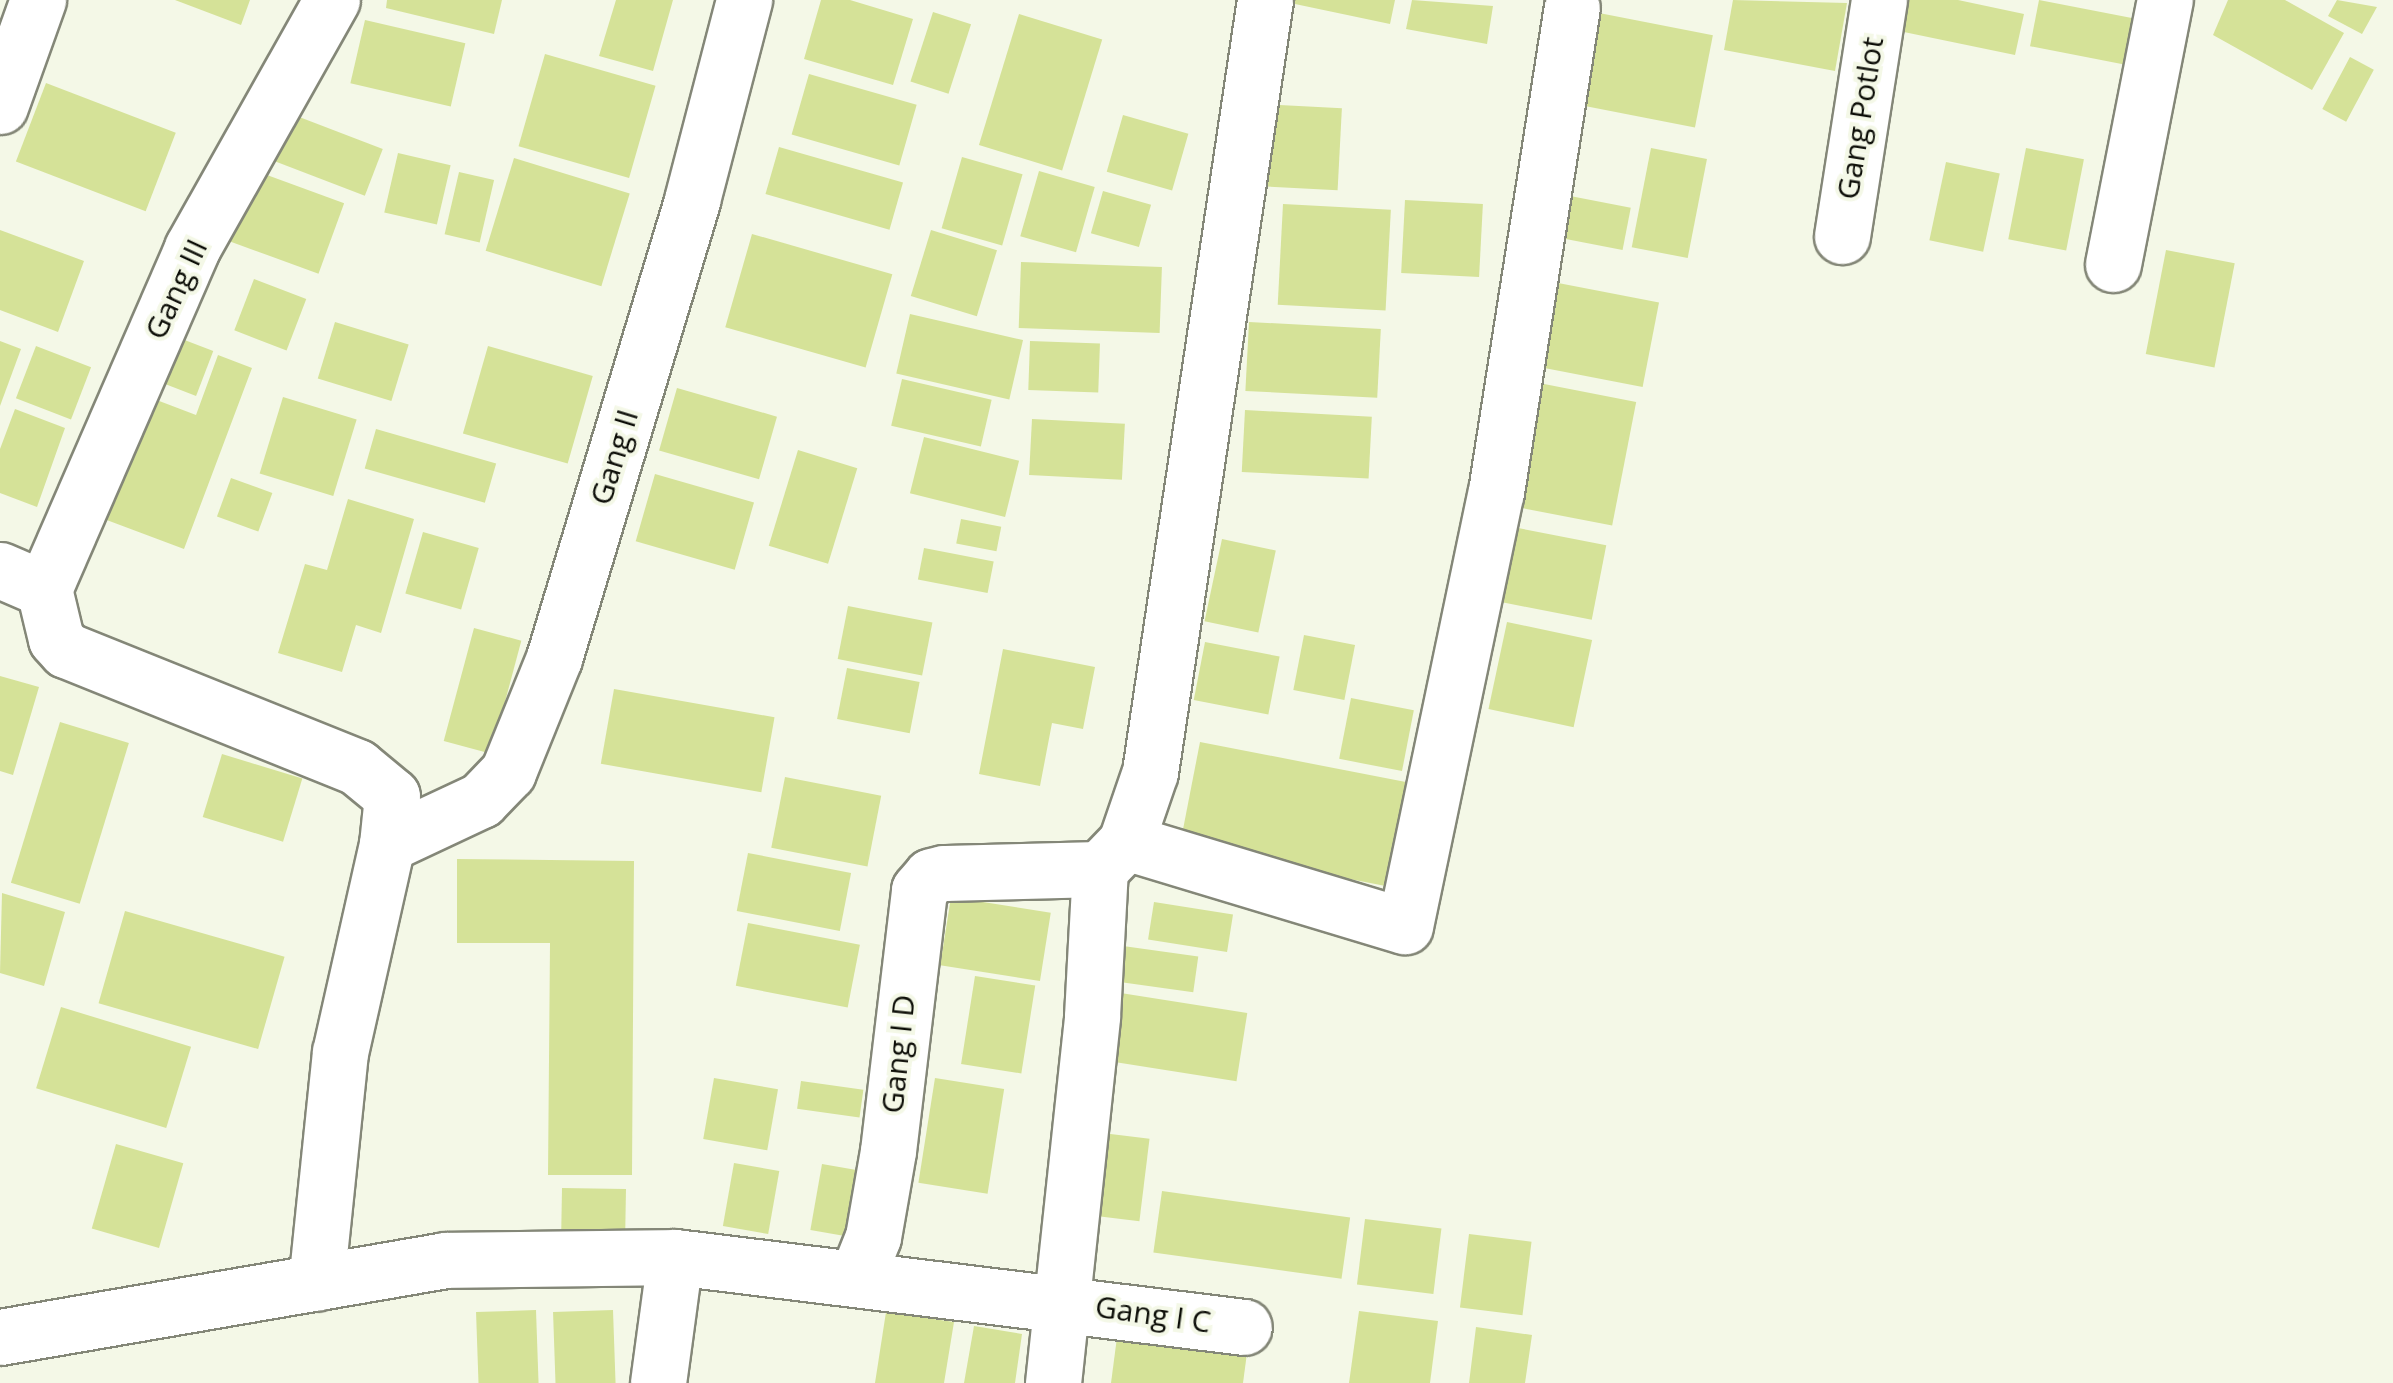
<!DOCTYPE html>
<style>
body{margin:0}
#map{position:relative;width:2393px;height:1383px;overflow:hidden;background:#f4f8e7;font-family:"Open Sans",sans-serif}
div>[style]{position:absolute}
.building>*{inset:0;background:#d5e298;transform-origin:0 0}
.roads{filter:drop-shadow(2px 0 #848778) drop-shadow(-2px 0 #848778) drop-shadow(0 2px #848778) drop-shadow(0 -2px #848778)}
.minor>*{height:55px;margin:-27.5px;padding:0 27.5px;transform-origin:27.5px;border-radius:27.5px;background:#fff}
span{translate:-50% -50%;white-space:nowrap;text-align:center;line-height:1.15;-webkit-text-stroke:8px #f4f8e7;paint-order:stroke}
.street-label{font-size:30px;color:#0c0d07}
</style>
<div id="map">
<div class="building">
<i style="clip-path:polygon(175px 0,250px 0,241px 25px)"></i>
<i style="clip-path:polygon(387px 0,502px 0,494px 34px,386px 8px)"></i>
<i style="clip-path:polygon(616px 0,673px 0,653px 71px,599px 56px)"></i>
<i style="clip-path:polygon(821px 0,850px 0,913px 19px,893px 85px,804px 59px)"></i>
<i style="clip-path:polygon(1276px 0,1395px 0,1390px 24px)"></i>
<i style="clip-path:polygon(1412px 0,1493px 6px,1487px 44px,1406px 29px)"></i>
<i style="clip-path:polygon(1733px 0,1847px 3px,1835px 71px,1724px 50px)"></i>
<i style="clip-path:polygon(1906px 0,1958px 0,2024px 14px,2015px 55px,1899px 31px)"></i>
<i style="left:2039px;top:0;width:109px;height:47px;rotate:11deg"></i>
<i style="clip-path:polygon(2228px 0,2285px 0,2344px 33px,2312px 90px,2213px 35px)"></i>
<i style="clip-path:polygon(2337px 0,2377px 7px,2362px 34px,2328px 16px)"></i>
<i style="left:933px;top:12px;width:40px;height:73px;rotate:18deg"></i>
<i style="left:1599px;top:13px;width:116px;height:94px;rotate:11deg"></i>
<i style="left:1019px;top:14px;width:87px;height:137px;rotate:17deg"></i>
<i style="left:365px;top:20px;width:103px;height:65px;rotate:13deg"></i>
<i style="left:545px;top:54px;width:115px;height:96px;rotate:16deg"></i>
<i style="left:2350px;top:57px;width:27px;height:59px;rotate:28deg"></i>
<i style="left:809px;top:74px;width:112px;height:63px;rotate:16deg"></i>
<i style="left:46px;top:83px;width:139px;height:84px;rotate:21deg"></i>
<i style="left:1260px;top:104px;width:82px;height:82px;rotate:3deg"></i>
<i style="left:281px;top:110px;width:109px;height:50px;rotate:21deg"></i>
<i style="left:1123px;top:115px;width:68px;height:59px;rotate:16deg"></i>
<i style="left:779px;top:147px;width:129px;height:49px;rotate:16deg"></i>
<i style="left:1651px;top:148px;width:57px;height:101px;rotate:11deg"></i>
<i style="left:2026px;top:148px;width:59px;height:93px;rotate:11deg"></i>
<i style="left:398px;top:153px;width:54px;height:61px;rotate:13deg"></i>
<i style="left:962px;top:157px;width:63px;height:74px;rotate:16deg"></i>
<i style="left:514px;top:158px;width:121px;height:97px;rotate:17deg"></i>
<i style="left:1946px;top:162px;width:55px;height:80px;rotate:12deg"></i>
<i style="left:253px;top:170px;width:97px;height:75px;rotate:20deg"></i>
<i style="left:1039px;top:171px;width:58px;height:68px;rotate:16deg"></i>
<i style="left:459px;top:172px;width:36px;height:64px;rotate:13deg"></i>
<i style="left:1103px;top:191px;width:50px;height:44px;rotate:16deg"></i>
<i style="left:1565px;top:195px;width:67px;height:43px;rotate:11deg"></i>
<i style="left:1405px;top:200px;width:78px;height:73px;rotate:3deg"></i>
<i style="left:1283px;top:204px;width:108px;height:101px;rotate:3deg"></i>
<i style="clip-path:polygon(0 230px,84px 261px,58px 332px,0 310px)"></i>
<i style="left:931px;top:230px;width:69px;height:69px;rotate:17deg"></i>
<i style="left:752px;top:234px;width:146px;height:97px;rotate:16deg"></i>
<i style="left:2166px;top:250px;width:70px;height:106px;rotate:11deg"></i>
<i style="left:1021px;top:262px;width:141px;height:66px;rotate:2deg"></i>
<i style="left:254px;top:279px;width:56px;height:55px;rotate:21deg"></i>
<i style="left:1553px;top:282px;width:108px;height:86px;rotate:11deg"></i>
<i style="left:910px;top:314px;width:116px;height:61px;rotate:13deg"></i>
<i style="left:335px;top:322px;width:77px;height:59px;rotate:17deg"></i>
<i style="left:1249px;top:322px;width:132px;height:69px;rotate:3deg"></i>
<i style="left:161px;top:331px;width:56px;height:48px;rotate:21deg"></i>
<i style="clip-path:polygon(0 341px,21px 349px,0 406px)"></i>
<i style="left:1030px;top:341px;width:70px;height:49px;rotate:2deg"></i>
<i style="left:36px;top:346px;width:59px;height:56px;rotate:21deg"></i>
<i style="left:488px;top:346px;width:109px;height:91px;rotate:16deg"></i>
<i style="clip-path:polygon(218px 355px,252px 368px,184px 549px,88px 513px,133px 391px,196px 415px)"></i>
<i style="left:902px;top:379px;width:92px;height:48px;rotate:13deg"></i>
<i style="left:1539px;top:383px;width:99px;height:126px;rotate:11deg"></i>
<i style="left:677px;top:388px;width:104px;height:65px;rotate:16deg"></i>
<i style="left:283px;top:397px;width:77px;height:80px;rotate:17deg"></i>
<i style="clip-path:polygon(15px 409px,65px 428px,37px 507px,0 493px,0 449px)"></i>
<i style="left:1245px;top:410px;width:127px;height:62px;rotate:3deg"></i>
<i style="left:1032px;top:419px;width:93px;height:56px;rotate:3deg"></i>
<i style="left:376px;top:429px;width:125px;height:41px;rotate:16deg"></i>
<i style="left:924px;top:437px;width:98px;height:58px;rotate:14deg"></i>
<i style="left:798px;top:450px;width:62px;height:100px;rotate:17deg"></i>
<i style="left:655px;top:474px;width:103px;height:70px;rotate:16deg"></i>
<i style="left:231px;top:478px;width:44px;height:41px;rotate:20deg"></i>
<i style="clip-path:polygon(348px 499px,414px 519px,381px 633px,356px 625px,342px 672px,278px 653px,305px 564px,327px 570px)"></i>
<i style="left:961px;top:519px;width:41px;height:25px;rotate:11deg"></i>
<i style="left:1513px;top:527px;width:95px;height:76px;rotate:11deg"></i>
<i style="left:423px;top:532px;width:58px;height:64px;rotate:16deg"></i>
<i style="left:1222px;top:539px;width:55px;height:84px;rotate:12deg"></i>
<i style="left:924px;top:548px;width:71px;height:32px;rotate:11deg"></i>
<i style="left:848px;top:606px;width:86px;height:54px;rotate:11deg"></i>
<i style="left:1507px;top:622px;width:87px;height:89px;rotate:12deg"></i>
<i style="left:474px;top:628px;width:49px;height:117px;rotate:15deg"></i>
<i style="left:1304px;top:635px;width:52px;height:56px;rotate:11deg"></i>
<i style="left:1205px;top:642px;width:76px;height:59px;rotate:11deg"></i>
<i style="clip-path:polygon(1003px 649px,1095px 667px,1083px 729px,1052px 723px,1040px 786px,979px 774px)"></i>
<i style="left:847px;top:668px;width:74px;height:52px;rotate:11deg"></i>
<i style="clip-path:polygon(0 676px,39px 687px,13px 775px,0 771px)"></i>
<i style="left:614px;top:689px;width:163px;height:76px;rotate:10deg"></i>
<i style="left:1351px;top:698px;width:64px;height:62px;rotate:11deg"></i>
<i style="left:60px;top:722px;width:72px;height:168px;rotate:17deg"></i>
<i style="left:1200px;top:742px;width:228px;height:106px;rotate:11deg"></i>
<i style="left:222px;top:754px;width:84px;height:66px;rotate:17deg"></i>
<i style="left:785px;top:777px;width:98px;height:72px;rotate:11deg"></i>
<i style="left:748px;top:853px;width:105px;height:59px;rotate:11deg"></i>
<i style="clip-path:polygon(457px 859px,634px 861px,632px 1175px,548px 1175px,550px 943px,457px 943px)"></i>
<i style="clip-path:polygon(2px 893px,65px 912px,44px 986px,0 973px)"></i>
<i style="left:951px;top:897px;width:101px;height:69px;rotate:9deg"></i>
<i style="left:1154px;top:902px;width:80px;height:38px;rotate:9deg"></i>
<i style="left:125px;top:911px;width:166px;height:96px;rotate:16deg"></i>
<i style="left:748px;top:923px;width:114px;height:64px;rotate:11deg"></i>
<i style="left:1123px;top:946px;width:76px;height:36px;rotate:8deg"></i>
<i style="left:975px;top:976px;width:61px;height:89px;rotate:9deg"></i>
<i style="left:1108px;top:991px;width:141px;height:69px;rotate:9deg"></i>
<i style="left:61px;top:1007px;width:136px;height:85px;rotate:17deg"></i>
<i style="left:714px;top:1078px;width:65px;height:62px;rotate:10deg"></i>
<i style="left:935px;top:1078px;width:70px;height:106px;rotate:9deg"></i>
<i style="left:801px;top:1081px;width:63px;height:28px;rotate:8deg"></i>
<i style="left:1086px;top:1131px;width:64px;height:83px;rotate:7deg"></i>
<i style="left:116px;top:1144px;width:70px;height:88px;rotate:16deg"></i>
<i style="left:734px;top:1163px;width:46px;height:64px;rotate:10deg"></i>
<i style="left:822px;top:1164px;width:35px;height:67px;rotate:10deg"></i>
<i style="left:562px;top:1188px;width:64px;height:54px;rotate:1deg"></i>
<i style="left:1162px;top:1191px;width:190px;height:62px;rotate:8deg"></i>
<i style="left:1365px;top:1219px;width:77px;height:66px;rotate:7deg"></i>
<i style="left:1469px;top:1234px;width:63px;height:74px;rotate:7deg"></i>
<i style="left:536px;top:1310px;width:73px;height:60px;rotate:88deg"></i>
<i style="left:613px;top:1310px;width:73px;height:60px;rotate:88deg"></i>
<i style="clip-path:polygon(1359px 1311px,1438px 1321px,1430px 1383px,1349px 1383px)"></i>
<i style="clip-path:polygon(886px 1312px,954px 1322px,944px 1383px,875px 1383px)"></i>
<i style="clip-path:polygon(1119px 1322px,1249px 1338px,1243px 1383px,1111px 1383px)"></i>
<i style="clip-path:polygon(974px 1326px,1022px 1334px,1015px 1383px,964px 1383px)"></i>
<i style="clip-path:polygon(1476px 1327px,1532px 1335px,1525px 1383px,1469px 1383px)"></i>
</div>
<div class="roads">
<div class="minor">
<i style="left:0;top:106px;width:113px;rotate:-70.3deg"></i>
<i style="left:1842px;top:236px;width:239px;rotate:-81.1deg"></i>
<i style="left:2113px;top:264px;width:269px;rotate:-78.9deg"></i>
<i style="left:0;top:570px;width:48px;rotate:23.4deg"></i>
<i style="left:44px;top:589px;width:51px;rotate:76.5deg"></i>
<i style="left:56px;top:639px;width:15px;rotate:48deg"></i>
<i style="left:66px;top:650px;width:314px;rotate:21.9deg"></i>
<i style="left:357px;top:767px;width:45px;rotate:39.6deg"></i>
<i style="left:392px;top:796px;width:48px;rotate:95.9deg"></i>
<i style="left:387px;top:844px;width:213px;rotate:102.7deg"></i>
<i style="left:340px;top:1052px;width:232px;rotate:95.9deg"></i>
<i style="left:44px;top:589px;width:372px;rotate:-66.5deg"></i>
<i style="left:192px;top:248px;width:285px;rotate:-60.6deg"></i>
<i style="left:1126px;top:842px;width:291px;rotate:16.8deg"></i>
<i style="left:1405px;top:926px;width:443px;rotate:-78.2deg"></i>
<i style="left:1496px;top:492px;width:490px;rotate:-81.1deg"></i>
<i style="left:387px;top:844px;width:104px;rotate:-25.1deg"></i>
<i style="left:481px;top:800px;width:39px;rotate:-46deg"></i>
<i style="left:508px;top:772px;width:123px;rotate:-68deg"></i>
<i style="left:554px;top:658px;width:478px;rotate:-73.2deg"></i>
<i style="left:692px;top:200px;width:207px;rotate:-75.4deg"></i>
<i style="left:857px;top:1277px;width:43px;rotate:-68.2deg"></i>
<i style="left:873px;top:1237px;width:87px;rotate:-80.1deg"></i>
<i style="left:888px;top:1151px;width:263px;rotate:-83.2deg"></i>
<i style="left:919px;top:890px;width:18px;rotate:-49deg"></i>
<i style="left:931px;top:876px;width:13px;rotate:-13deg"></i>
<i style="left:944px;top:873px;width:156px;rotate:-1.5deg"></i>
<i style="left:0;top:1337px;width:452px;rotate:-9.8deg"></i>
<i style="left:445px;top:1260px;width:230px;rotate:-0.7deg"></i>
<i style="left:675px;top:1257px;width:573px;rotate:7.01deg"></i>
<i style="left:658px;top:1383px;width:127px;rotate:-82.3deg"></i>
<i style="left:1053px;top:1383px;width:369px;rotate:-83.9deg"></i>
<i style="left:1092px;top:1016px;width:147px;rotate:-86.9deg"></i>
<i style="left:1100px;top:869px;width:37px;rotate:-46deg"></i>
<i style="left:1126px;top:842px;width:74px;rotate:-71.1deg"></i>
<i style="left:1150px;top:772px;width:781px;rotate:-81.53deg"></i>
</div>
</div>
<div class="street-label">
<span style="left:1860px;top:118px;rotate:-81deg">Gang Potlot</span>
<span style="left:176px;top:289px;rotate:-65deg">Gang III</span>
<span style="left:614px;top:457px;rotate:-73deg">Gang II</span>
<span style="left:898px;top:1054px;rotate:-84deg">Gang I D</span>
<span style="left:1153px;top:1314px;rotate:8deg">Gang I C</span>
</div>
</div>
